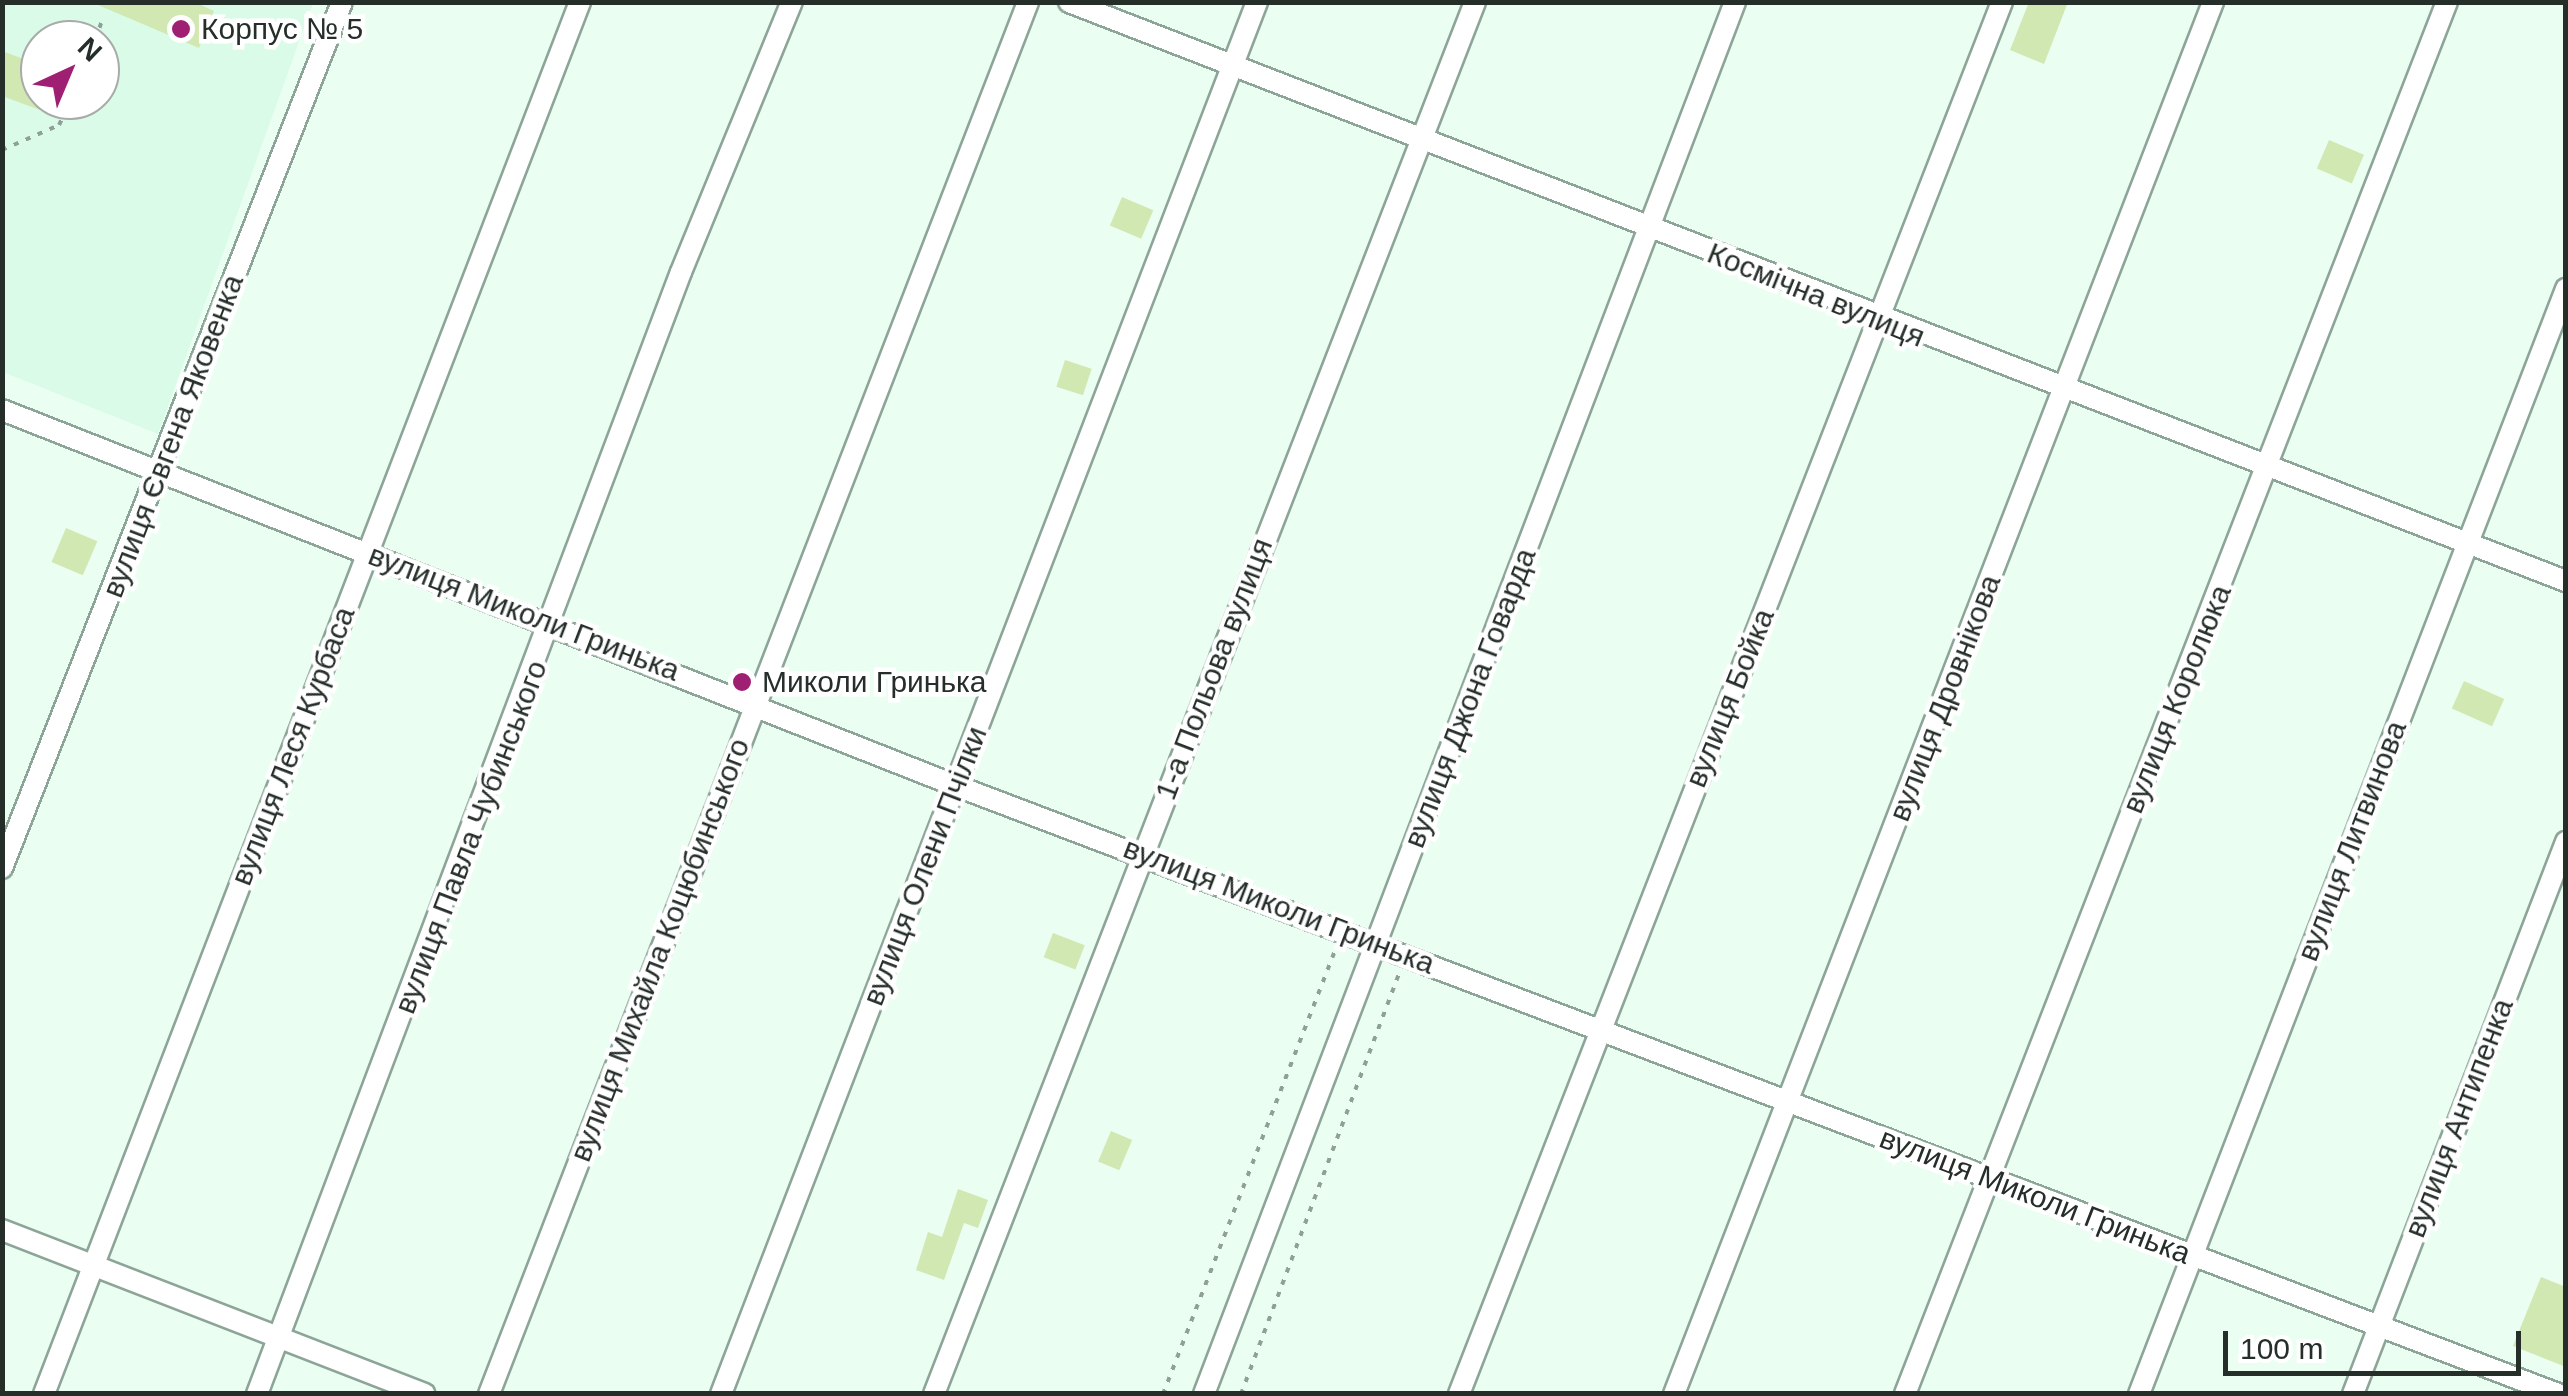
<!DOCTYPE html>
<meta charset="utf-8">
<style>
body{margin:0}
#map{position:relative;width:2568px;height:1396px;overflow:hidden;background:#eafef2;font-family:Helvetica,sans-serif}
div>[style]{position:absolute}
.built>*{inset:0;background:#d9fbe8}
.building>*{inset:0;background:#d2e8b2;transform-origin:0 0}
.path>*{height:4px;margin-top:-2px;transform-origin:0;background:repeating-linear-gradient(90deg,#91a097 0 5px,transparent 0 13px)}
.roads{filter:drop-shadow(2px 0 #8da598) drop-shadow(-2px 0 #8da598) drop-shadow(0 2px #8da598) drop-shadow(0 -2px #8da598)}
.minor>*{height:20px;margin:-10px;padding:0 10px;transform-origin:10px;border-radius:10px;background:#fff}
.dots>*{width:28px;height:28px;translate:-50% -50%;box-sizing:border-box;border:5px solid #fff;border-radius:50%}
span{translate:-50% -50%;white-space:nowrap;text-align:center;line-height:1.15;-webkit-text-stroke:9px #fff;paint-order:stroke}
.poi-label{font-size:30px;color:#252e29}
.left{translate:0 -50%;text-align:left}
.street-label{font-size:30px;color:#252e29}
.frame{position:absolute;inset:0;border:5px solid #252e29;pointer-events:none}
.north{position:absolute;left:20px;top:20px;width:100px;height:100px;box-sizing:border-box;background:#fff;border:2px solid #a8aba9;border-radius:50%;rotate:44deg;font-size:28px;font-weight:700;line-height:40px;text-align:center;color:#252e29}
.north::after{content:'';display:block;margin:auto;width:35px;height:45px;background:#9f2073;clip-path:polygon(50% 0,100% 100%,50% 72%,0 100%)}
.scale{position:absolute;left:2223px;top:1331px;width:298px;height:45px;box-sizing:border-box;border:5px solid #252e29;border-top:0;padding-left:12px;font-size:30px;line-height:35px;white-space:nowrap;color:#252e29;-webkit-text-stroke:8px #fff;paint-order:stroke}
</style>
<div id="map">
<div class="built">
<i style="clip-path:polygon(evenodd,2px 3px,313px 3px,158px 434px,3px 372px,2px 3px,40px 40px,100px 40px,100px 100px,40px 100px,40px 40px)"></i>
</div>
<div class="building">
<i style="clip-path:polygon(91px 2px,194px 2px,214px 11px,199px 48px)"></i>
<i style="clip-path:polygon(2029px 2px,2068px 2px,2044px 64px,2010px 50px)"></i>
<i style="clip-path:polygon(2px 51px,40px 65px,40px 110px,2px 96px)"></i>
<i style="left:2329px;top:140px;width:38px;height:31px;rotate:23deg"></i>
<i style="left:1122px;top:197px;width:34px;height:31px;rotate:23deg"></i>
<i style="left:1065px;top:360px;width:28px;height:28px;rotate:18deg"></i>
<i style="left:66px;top:528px;width:34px;height:37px;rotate:23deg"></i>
<i style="left:2464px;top:681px;width:44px;height:30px;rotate:24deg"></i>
<i style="left:1053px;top:933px;width:34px;height:26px;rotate:21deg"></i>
<i style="left:1111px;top:1131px;width:23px;height:33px;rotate:23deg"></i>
<i style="clip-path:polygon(958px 1189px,988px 1200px,978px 1228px,964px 1223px,944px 1280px,916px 1270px,928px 1232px,942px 1237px)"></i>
<i style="clip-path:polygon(2541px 1277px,2566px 1287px,2566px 1367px,2513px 1346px)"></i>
</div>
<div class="path">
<i style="left:95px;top:40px;width:23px;rotate:-70deg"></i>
<i style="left:2px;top:150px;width:62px;rotate:-23.7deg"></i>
<i style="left:59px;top:125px;width:28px;rotate:-64deg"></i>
<i style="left:1163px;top:1394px;width:476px;rotate:-68.8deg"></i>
<i style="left:1241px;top:1394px;width:451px;rotate:-69.4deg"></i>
</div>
<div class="roads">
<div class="minor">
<i style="left:1069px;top:2px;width:1605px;rotate:21.15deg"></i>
<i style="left:2px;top:410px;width:1023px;rotate:21.5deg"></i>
<i style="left:954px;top:785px;width:1716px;rotate:20.79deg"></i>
<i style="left:2px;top:868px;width:930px;rotate:-68.56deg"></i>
<i style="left:2px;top:1230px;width:453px;rotate:21.2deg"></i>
<i style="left:44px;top:1394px;width:1492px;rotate:-68.94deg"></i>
<i style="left:257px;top:1394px;width:1199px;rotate:-69.3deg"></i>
<i style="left:681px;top:272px;width:292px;rotate:-67.7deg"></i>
<i style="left:489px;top:1394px;width:1493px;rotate:-68.83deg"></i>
<i style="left:721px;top:1394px;width:1492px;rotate:-68.94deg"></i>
<i style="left:934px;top:1394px;width:1493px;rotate:-68.76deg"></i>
<i style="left:1204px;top:1394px;width:1490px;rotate:-69.12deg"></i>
<i style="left:1459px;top:1394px;width:1494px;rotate:-68.69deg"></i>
<i style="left:1674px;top:1394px;width:1493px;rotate:-68.83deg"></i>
<i style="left:1905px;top:1394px;width:1494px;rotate:-68.73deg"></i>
<i style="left:2139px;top:1394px;width:1185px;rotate:-68.87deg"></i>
<i style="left:2353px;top:1394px;width:592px;rotate:-68.9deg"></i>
</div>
</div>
<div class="dots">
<i style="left:181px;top:29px;background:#9f2073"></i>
<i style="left:742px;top:682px;background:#9f2073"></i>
</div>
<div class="poi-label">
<span class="left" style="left:201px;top:29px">Корпус № 5</span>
<span class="left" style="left:762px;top:682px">Миколи Гринька</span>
</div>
<div class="street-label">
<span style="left:1816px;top:295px;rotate:22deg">Космічна вулиця</span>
<span style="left:173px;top:436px;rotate:-69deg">вулиця Євгена Яковенка</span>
<span style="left:524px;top:613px;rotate:21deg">вулиця Миколи Гринька</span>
<span style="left:1214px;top:669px;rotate:-69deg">1-а Польова вулиця</span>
<span style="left:1470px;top:698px;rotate:-69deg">вулиця Джона Говарда</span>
<span style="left:1730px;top:698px;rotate:-68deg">вулиця Бойка</span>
<span style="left:1945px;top:698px;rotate:-69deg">вулиця Дровнікова</span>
<span style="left:2177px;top:699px;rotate:-68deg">вулиця Королюка</span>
<span style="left:293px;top:746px;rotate:-69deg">вулиця Леся Курбаса</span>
<span style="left:471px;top:837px;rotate:-69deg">вулиця Павла Чубинського</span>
<span style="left:2352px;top:841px;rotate:-69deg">вулиця Литвинова</span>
<span style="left:925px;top:866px;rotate:-69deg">вулиця Олени Пчілки</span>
<span style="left:1279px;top:906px;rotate:21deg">вулиця Миколи Гринька</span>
<span style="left:660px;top:950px;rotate:-69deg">вулиця Михайла Коцюбинського</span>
<span style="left:2459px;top:1118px;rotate:-69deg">вулиця Антипенка</span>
<span style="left:2035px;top:1196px;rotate:21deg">вулиця Миколи Гринька</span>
</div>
<div class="frame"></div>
<div class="north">N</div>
<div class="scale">100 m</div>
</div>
